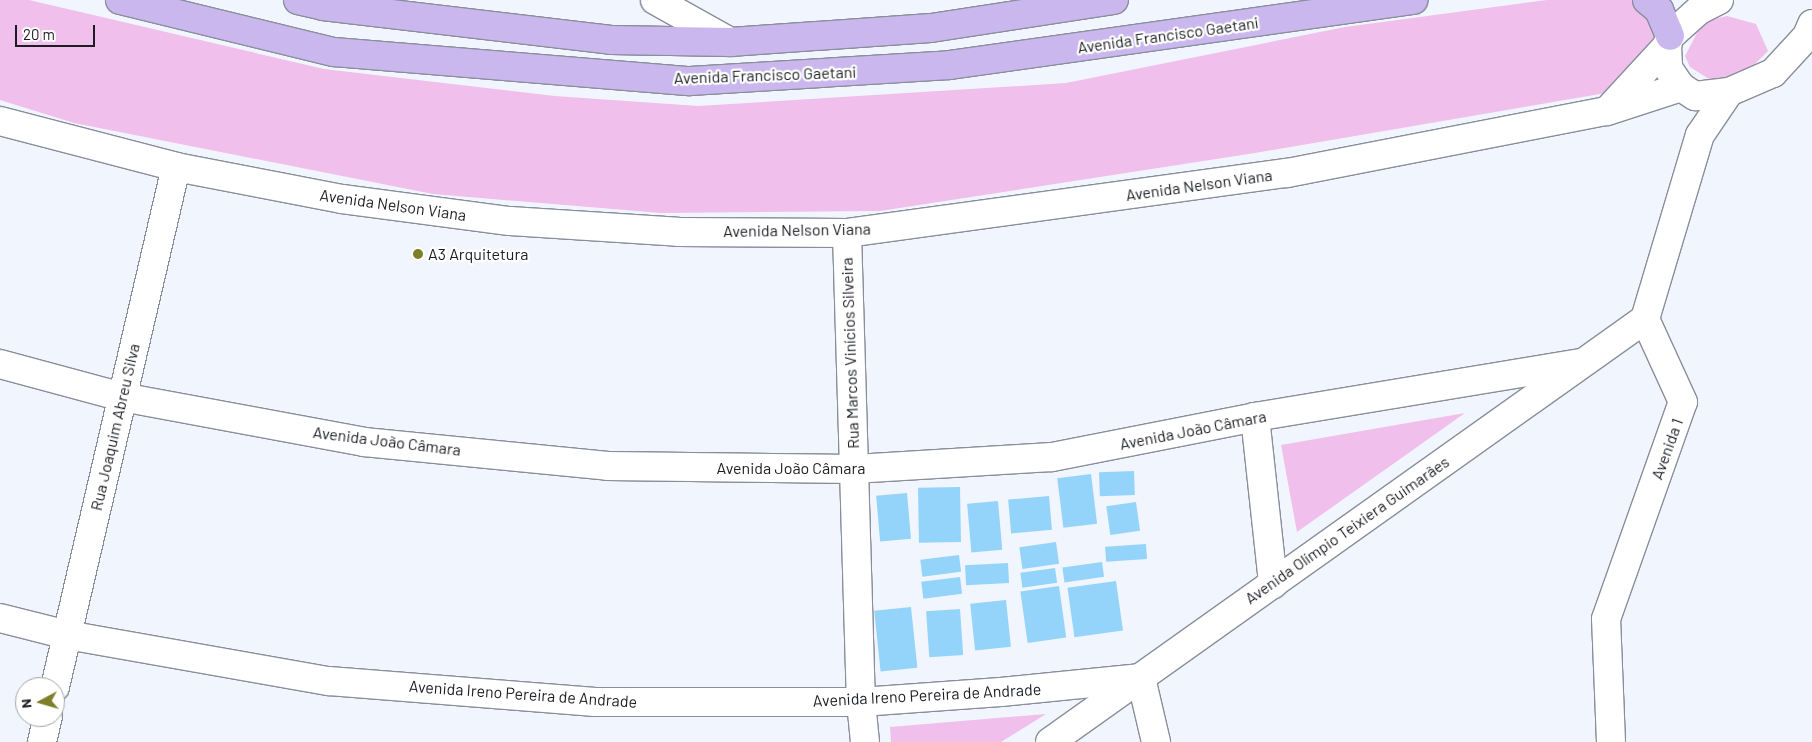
<!DOCTYPE html>
<meta charset="utf-8">
<style>
body{margin:0}
#map{position:relative;width:1812px;height:742px;overflow:hidden;background:#f1f5fd;font-family:Barlow,sans-serif}
div>[style]{position:absolute}
.green>*{inset:0;background:#f0bfeb}
.building>*{inset:0;background:#95d4fa;transform-origin:0 0}
.roads{filter:drop-shadow(1px 0 #898e9a) drop-shadow(-1px 0 #898e9a) drop-shadow(0 1px #898e9a) drop-shadow(0 -1px #898e9a)}
.minor>*{height:28px;margin:-14px;padding:0 14px;transform-origin:14px;border-radius:14px;background:#fff}
.major>*{height:28px;margin:-14px;padding:0 14px;transform-origin:14px;border-radius:14px;background:#cab7ee}
.dots>*{width:14px;height:14px;translate:-50% -50%;box-sizing:border-box;border:2px solid #fff;border-radius:50%}
span{translate:-50% -50%;white-space:nowrap;text-align:center;line-height:1.15;-webkit-text-stroke:4.5px #fff;paint-order:stroke}
.street-label{font-size:16px;color:#1b1d22}
.poi-label{font-size:16px;color:#1b1d22}
.left{translate:0 -50%;text-align:left}
.north{position:absolute;left:15px;top:677px;width:50px;height:50px;box-sizing:border-box;background:#fff;border:1px solid #a4a5a7;border-radius:50%;rotate:264deg;font-size:14px;font-weight:700;line-height:20px;text-align:center;color:#1b1d22}
.north::after{content:'';display:block;margin:auto;width:18px;height:22px;background:#7d7f29;clip-path:polygon(50% 0,100% 100%,50% 72%,0 100%)}
.scale{position:absolute;left:15px;top:25px;width:80px;height:22px;box-sizing:border-box;border:2px solid #1b1d22;border-top:0;padding-left:6px;font-size:15px;line-height:18px;white-space:nowrap;color:#1b1d22;-webkit-text-stroke:4px #fff;paint-order:stroke}
</style>
<div id="map">
<div class="green">
<i style="clip-path:polygon(0 0,29px 0,324px 69px,555px 96px,698px 106px,1066px 83px,1345px 27px,1547px 0,1670px 0,1682px 29px,1675px 66px,1641px 87px,1255px 153px,880px 211px,661px 213px,433px 194px,74px 123px,0 100px)"></i>
<i style="clip-path:polygon(1727px 16px,1756px 24px,1768px 51px,1753px 66px,1729px 79px,1712px 81px,1690px 67px,1685px 56px,1698px 31px,1711px 20px)"></i>
<i style="clip-path:polygon(1465px 413px,1297px 532px,1281px 445px)"></i>
<i style="clip-path:polygon(1046px 714px,1001px 742px,891px 742px,890px 727px)"></i>
</div>
<div class="building">
<i style="left:1134px;top:471px;width:24px;height:35px;rotate:88deg"></i>
<i style="left:1091px;top:474px;width:50px;height:34px;rotate:83deg"></i>
<i style="left:960px;top:487px;width:55px;height:42px;rotate:89deg"></i>
<i style="left:907px;top:493px;width:46px;height:31px;rotate:85deg"></i>
<i style="left:1049px;top:496px;width:34px;height:41px;rotate:85deg"></i>
<i style="left:998px;top:501px;width:49px;height:31px;rotate:85deg"></i>
<i style="left:1136px;top:502px;width:29px;height:30px;rotate:82deg"></i>
<i style="left:1056px;top:542px;width:22px;height:37px;rotate:82deg"></i>
<i style="left:1146px;top:544px;width:15px;height:41px;rotate:86deg"></i>
<i style="left:959px;top:555px;width:17px;height:39px;rotate:83deg"></i>
<i style="left:1102px;top:562px;width:15px;height:40px;rotate:82deg"></i>
<i style="left:1008px;top:563px;width:20px;height:43px;rotate:87deg"></i>
<i style="left:1055px;top:568px;width:15px;height:35px;rotate:82deg"></i>
<i style="left:960px;top:577px;width:17px;height:39px;rotate:83deg"></i>
<i style="left:1116px;top:581px;width:50px;height:49px;rotate:82deg"></i>
<i style="left:1059px;top:586px;width:52px;height:39px;rotate:82deg"></i>
<i style="left:1006px;top:600px;width:47px;height:36px;rotate:84deg"></i>
<i style="left:911px;top:607px;width:61px;height:37px;rotate:84deg"></i>
<i style="left:960px;top:609px;width:46px;height:34px;rotate:86deg"></i>
</div>
<div class="roads">
<div class="minor">
<i style="left:655px;top:0;width:86px;rotate:29.2deg"></i>
<i style="left:1719px;top:0;width:22px;rotate:153deg"></i>
<i style="left:1699px;top:10px;width:39px;rotate:138deg"></i>
<i style="left:1670px;top:36px;width:10px;rotate:107deg"></i>
<i style="left:1667px;top:46px;width:22px;rotate:87deg"></i>
<i style="left:1668px;top:68px;width:23px;rotate:56deg"></i>
<i style="left:1681px;top:87px;width:17px;rotate:33deg"></i>
<i style="left:1695px;top:96px;width:34px;rotate:-7deg"></i>
<i style="left:1729px;top:92px;width:48px;rotate:-23.4deg"></i>
<i style="left:1773px;top:73px;width:50px;rotate:-47.4deg"></i>
<i style="left:1807px;top:36px;width:13px;rotate:-67deg"></i>
<i style="left:1608px;top:110px;width:87px;rotate:-47.3deg"></i>
<i style="left:0;top:121px;width:182px;rotate:14.6deg"></i>
<i style="left:176px;top:167px;width:169px;rotate:10.9deg"></i>
<i style="left:342px;top:199px;width:169px;rotate:7.5deg"></i>
<i style="left:510px;top:221px;width:168px;rotate:3.7deg"></i>
<i style="left:678px;top:232px;width:169px;rotate:0.3deg"></i>
<i style="left:847px;top:233px;width:444px;rotate:-7.8deg"></i>
<i style="left:1287px;top:173px;width:326px;rotate:-11deg"></i>
<i style="left:1607px;top:111px;width:78px;rotate:-18deg"></i>
<i style="left:847px;top:233px;width:469px;rotate:88.3deg"></i>
<i style="left:861px;top:702px;width:40px;rotate:84.3deg"></i>
<i style="left:0;top:364px;width:126px;rotate:15.1deg"></i>
<i style="left:122px;top:397px;width:246px;rotate:10.5deg"></i>
<i style="left:364px;top:442px;width:245px;rotate:5.6deg"></i>
<i style="left:608px;top:466px;width:246px;rotate:0.7deg"></i>
<i style="left:854px;top:469px;width:198px;rotate:-3.5deg"></i>
<i style="left:1052px;top:457px;width:207px;rotate:-11.1deg"></i>
<i style="left:1255px;top:417px;width:331px;rotate:-9.4deg"></i>
<i style="left:1255px;top:417px;width:168px;rotate:83.8deg"></i>
<i style="left:0;top:618px;width:69px;rotate:14.2deg"></i>
<i style="left:67px;top:635px;width:266px;rotate:10deg"></i>
<i style="left:329px;top:681px;width:267px;rotate:4.5deg"></i>
<i style="left:595px;top:702px;width:266px"></i>
<i style="left:861px;top:702px;width:140px;rotate:-4.1deg"></i>
<i style="left:1001px;top:692px;width:141px;rotate:-5.7deg"></i>
<i style="left:1141px;top:678px;width:66px;rotate:76.8deg"></i>
<i style="left:55px;top:687px;width:534px;rotate:-76.9deg"></i>
<i style="left:42px;top:742px;width:26px;rotate:-77deg"></i>
<i style="left:1050px;top:742px;width:730px;rotate:-35.41deg"></i>
<i style="left:1611px;top:742px;width:123px;rotate:-92.3deg"></i>
<i style="left:1606px;top:619px;width:230px;rotate:-70.5deg"></i>
<i style="left:1683px;top:402px;width:91px;rotate:-114.6deg"></i>
<i style="left:1645px;top:319px;width:192px;rotate:-73.4deg"></i>
<i style="left:1700px;top:135px;width:52px;rotate:-56deg"></i>
</div>
<div class="major">
<i style="left:120px;top:0;width:220px;rotate:13.7deg"></i>
<i style="left:334px;top:52px;width:357px;rotate:4.7deg"></i>
<i style="left:690px;top:81px;width:260px;rotate:-3.5deg"></i>
<i style="left:950px;top:65px;width:468px;rotate:-8deg"></i>
<i style="left:298px;top:0;width:26px;rotate:13deg"></i>
<i style="left:323px;top:6px;width:290px;rotate:6.7deg"></i>
<i style="left:611px;top:40px;width:119px;rotate:1deg"></i>
<i style="left:730px;top:42px;width:201px;rotate:-4deg"></i>
<i style="left:931px;top:28px;width:185px;rotate:-8.7deg"></i>
<i style="left:1647px;top:0;width:16px;rotate:40deg"></i>
<i style="left:1659px;top:10px;width:28px;rotate:67deg"></i>
</div>
</div>
<div class="dots">
<i style="left:418px;top:254px;background:#7d7f29"></i>
</div>
<div class="street-label">
<span style="left:1168px;top:35px;rotate:-8deg">Avenida Francisco Gaetani</span>
<span style="left:765px;top:75px;rotate:-2deg">Avenida Francisco Gaetani</span>
<span style="left:1199px;top:185px;rotate:-8deg">Avenida Nelson Viana</span>
<span style="left:393px;top:205px;rotate:8deg">Avenida Nelson Viana</span>
<span style="left:797px;top:230px;rotate:-1deg">Avenida Nelson Viana</span>
<span style="left:850px;top:353px;rotate:-92deg">Rua Marcos Vinícios Silveira</span>
<span style="left:115px;top:427px;rotate:-77deg">Rua Joaquim Abreu Silva</span>
<span style="left:1193px;top:430px;rotate:-11deg">Avenida João Câmara</span>
<span style="left:387px;top:441px;rotate:7deg">Avenida João Câmara</span>
<span style="left:1667px;top:449px;rotate:-70deg">Avenida 1</span>
<span style="left:791px;top:468px">Avenida João Câmara</span>
<span style="left:1347px;top:530px;rotate:-35deg">Avenida Olímpio Teixiera Guimarães</span>
<span style="left:523px;top:694px;rotate:4deg">Avenida Ireno Pereira de Andrade</span>
<span style="left:927px;top:695px;rotate:-3deg">Avenida Ireno Pereira de Andrade</span>
</div>
<div class="poi-label">
<span class="left" style="left:428px;top:254px">A3 Arquitetura</span>
</div>
<div class="north">N</div>
<div class="scale">20 m</div>
</div>
